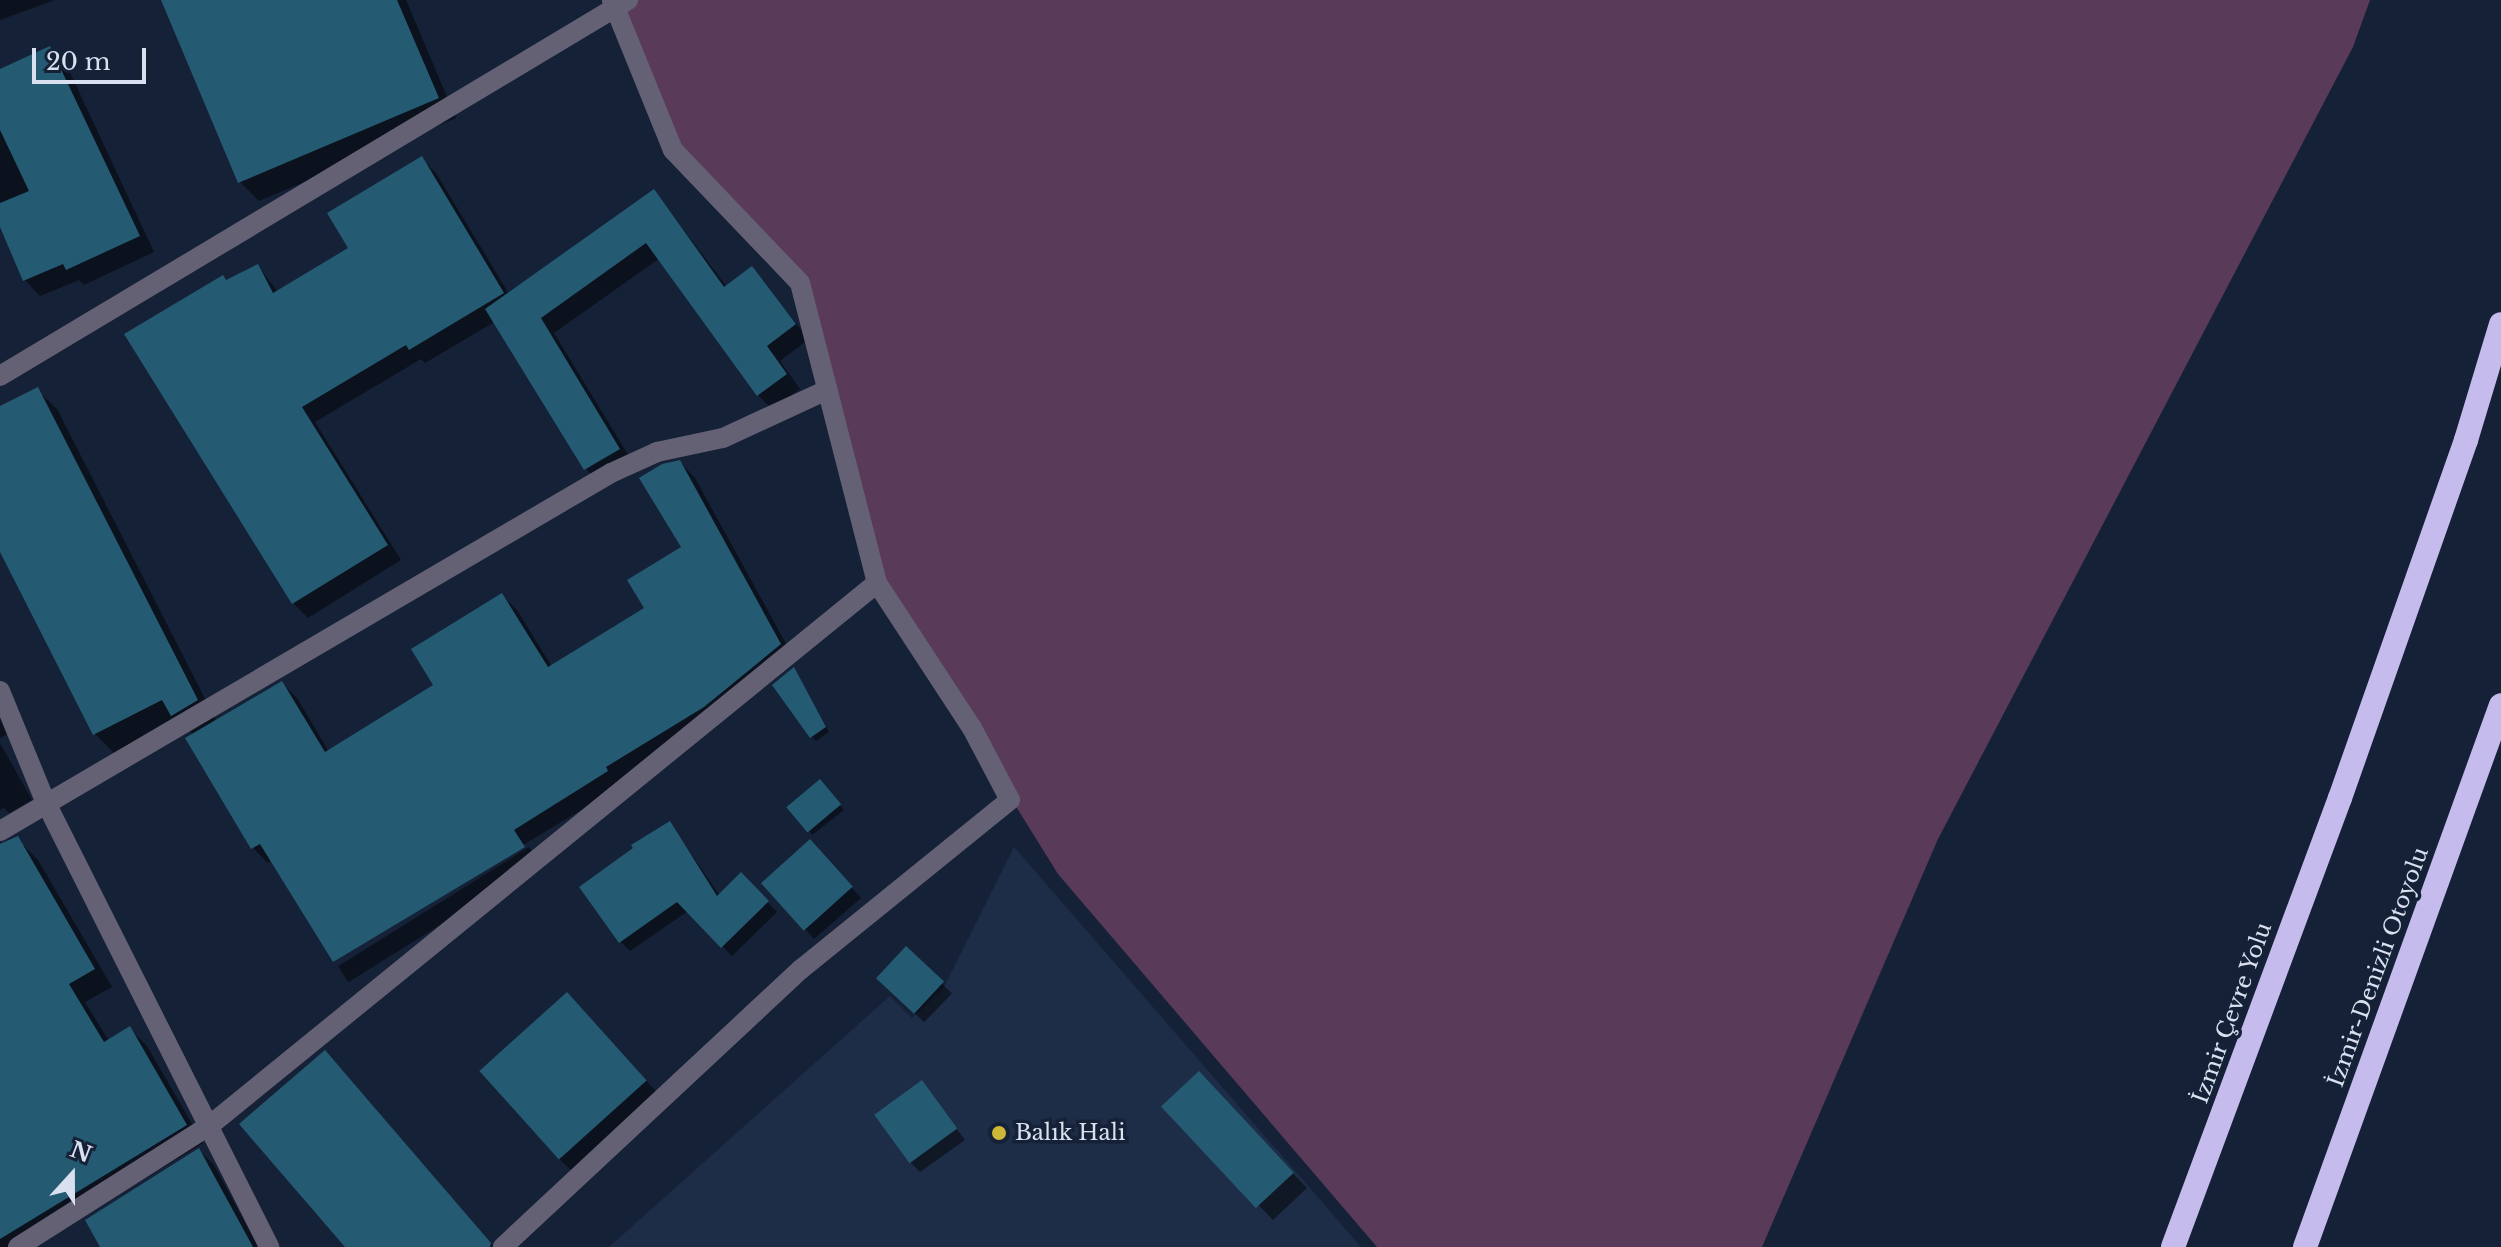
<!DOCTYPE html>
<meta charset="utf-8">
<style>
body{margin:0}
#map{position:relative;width:2501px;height:1247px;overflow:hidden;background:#152137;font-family:"Libre Baskerville",serif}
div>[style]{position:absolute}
.built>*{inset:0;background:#1e2d47}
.green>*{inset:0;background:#5a3a59}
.shadow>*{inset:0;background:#0007;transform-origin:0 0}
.building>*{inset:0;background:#245b73;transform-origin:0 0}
.minor>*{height:20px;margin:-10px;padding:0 10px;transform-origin:10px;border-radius:10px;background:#656175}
.highway>*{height:24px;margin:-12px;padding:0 12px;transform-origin:12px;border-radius:12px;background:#c6bbed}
.dots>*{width:22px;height:22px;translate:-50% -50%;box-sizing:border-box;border:4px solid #152137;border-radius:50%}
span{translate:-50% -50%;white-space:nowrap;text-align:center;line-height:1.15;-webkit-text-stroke:7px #152137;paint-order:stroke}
.street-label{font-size:22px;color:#d9e1f0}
.poi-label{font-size:22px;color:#d9e1f0}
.left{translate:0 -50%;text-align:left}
.north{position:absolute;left:32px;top:1135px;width:80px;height:80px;-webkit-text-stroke:6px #152137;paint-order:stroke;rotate:21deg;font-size:22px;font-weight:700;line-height:32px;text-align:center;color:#d9e1f0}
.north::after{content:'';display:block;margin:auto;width:28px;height:36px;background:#d9e1f0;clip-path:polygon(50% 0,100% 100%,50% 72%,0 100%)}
.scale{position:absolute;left:32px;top:48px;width:114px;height:36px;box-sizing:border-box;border:4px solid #d9e1f0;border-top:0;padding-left:10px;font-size:24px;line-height:28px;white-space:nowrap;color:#d9e1f0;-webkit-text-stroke:6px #152137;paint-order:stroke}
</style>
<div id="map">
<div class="built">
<i style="clip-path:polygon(1014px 847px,1361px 1247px,609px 1247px,890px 996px,912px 1018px,944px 987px)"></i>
</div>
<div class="green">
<i style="clip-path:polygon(628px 0,2370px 0,2353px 47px,1938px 839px,1762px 1247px,1377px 1247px,1058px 874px,877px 583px,800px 283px,673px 150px,615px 8px)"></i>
</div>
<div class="shadow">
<i style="clip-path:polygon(0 0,55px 0,0 20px)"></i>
<i style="clip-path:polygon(163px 0,406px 0,456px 118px,259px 201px,240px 182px)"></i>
<i style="clip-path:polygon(50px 48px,66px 64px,154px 252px,84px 285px,79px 280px,40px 296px,25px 280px,0 221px,0 71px)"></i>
<i style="clip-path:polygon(422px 159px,436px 173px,509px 294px,654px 191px,727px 287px,752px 269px,809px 339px,780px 361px,800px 389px,772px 409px,758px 395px,660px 258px,554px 333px,633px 463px,600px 483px,586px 469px,496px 321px,425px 363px,421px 359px,315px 422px,401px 560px,308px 618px,293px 603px,227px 282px,258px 266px,278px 292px,351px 249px)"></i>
<i style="clip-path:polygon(37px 390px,57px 409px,217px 722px,282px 683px,297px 698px,329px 752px,436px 685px,502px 595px,517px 610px,552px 667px,647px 609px,683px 548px,680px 462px,695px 478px,795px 660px,621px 786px,335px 958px,335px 962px,273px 860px,268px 863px,253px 848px,194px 735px,179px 720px,114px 753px,95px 734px,0 547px,0 409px)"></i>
<i style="clip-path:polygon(794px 670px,829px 732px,816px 741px,811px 736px)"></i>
<i style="clip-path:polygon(0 703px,12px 731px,0 738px)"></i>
<i style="clip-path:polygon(0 743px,32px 800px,9px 813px,4px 808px,0 810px)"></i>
<i style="clip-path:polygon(824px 786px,844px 810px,812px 835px,789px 807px)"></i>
<i style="clip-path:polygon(670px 823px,720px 896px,741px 875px,777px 912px,732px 956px,688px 911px,630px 951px,621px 942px)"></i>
<i style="clip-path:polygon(20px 842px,38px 860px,112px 987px,85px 1002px,109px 1041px,130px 1029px,147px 1046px,203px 1143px,31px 1247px,0 1247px,0 854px)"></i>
<i style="left:529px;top:847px;width:19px;height:225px;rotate:58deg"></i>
<i style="clip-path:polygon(819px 851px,861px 898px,814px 939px,763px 882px)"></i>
<i style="left:906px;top:949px;width:64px;height:40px;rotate:44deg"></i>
<i style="clip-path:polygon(582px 1009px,660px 1096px,573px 1172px,558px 1158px)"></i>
<i style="clip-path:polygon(325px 1053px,344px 1072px,494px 1247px,347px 1247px)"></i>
<i style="clip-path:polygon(922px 1083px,965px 1140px,920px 1172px,910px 1162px)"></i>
<i style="clip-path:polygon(1213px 1089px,1307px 1188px,1273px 1220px,1164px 1107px)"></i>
<i style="clip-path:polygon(199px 1150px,214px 1165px,258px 1247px,102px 1247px)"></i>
</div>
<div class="building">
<i style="clip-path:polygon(161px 0,397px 0,439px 98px,238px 183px)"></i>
<i style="clip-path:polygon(50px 46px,140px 236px,66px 270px,63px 264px,23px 281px,0 227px,0 203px,29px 191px,0 130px,0 69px)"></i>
<i style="clip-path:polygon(422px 156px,504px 293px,409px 350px,406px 345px,302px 407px,388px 545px,292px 604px,124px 334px,223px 275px,226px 280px,258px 264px,273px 293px,348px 248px,327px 213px)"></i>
<i style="clip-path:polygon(654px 189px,724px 287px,752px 266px,796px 324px,767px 346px,787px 374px,757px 396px,646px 243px,541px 318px,620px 449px,584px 470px,485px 309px)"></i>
<i style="clip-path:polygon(38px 387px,198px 700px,171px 716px,162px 700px,93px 735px,0 552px,0 406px)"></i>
<i style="clip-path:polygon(680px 460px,781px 644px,704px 707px,606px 767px,608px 771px,514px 830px,525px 847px,333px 962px,260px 844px,251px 849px,185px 738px,282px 681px,325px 752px,433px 685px,411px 649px,502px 593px,548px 667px,644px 608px,627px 580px,681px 547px,639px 478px,662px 464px)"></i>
<i style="clip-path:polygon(794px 667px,826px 727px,810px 738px,772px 685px)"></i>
<i style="left:820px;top:779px;width:33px;height:44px;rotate:50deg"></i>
<i style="clip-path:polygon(670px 821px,717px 896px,741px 872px,769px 901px,721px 948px,677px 902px,619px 943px,579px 887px,633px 848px,631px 845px)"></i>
<i style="clip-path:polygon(18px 836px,95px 969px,69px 984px,104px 1042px,130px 1026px,187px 1125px,0 1239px,0 844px)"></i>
<i style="left:810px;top:839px;width:64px;height:66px;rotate:48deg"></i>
<i style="left:906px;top:946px;width:52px;height:44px;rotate:43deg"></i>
<i style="left:567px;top:992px;width:119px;height:118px;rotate:48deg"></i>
<i style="clip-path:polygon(325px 1050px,491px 1243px,490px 1247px,345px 1247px,239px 1124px)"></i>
<i style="left:1199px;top:1071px;width:139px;height:52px;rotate:47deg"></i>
<i style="left:922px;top:1080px;width:60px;height:59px;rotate:54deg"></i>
<i style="clip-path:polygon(199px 1148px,253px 1247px,100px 1247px,85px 1220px)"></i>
</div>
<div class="minor">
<i style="left:612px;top:0;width:162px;rotate:67.9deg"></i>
<i style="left:673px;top:150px;width:184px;rotate:46.3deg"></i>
<i style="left:800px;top:283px;width:310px;rotate:75.6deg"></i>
<i style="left:0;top:376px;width:732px;rotate:-30.91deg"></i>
<i style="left:0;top:691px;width:121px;rotate:67.7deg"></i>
<i style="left:46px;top:803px;width:497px;rotate:63.3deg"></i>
<i style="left:0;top:831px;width:708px;rotate:-30.37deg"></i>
<i style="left:611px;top:473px;width:51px;rotate:-24.5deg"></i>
<i style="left:657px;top:452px;width:67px;rotate:-12deg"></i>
<i style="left:723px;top:438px;width:115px;rotate:-24.8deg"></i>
<i style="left:18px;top:1247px;width:226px;rotate:-32.4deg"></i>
<i style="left:209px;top:1126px;width:861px;rotate:-39.11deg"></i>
<i style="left:877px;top:583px;width:173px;rotate:56.8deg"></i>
<i style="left:972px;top:728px;width:81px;rotate:62.2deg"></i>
<i style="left:1010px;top:800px;width:269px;rotate:141deg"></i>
<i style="left:801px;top:969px;width:408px;rotate:137deg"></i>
</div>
<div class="highway">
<i style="left:2173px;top:1247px;width:479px;rotate:-69.6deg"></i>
<i style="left:2340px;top:798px;width:380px;rotate:-70.6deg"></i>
<i style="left:2466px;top:440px;width:121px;rotate:-73.2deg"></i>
<i style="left:2305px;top:1247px;width:576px;rotate:-70.12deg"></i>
</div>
<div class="dots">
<i style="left:999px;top:1133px;background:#cdb938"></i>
</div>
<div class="street-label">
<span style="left:2378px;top:967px;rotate:-70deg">İzmir-Denizli Otoyolu</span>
<span style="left:2232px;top:1013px;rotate:-70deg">İzmir Çevre Yolu</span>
</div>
<div class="poi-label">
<span class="left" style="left:1015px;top:1133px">Balık Hali</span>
</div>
<div class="north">N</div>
<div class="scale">20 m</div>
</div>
